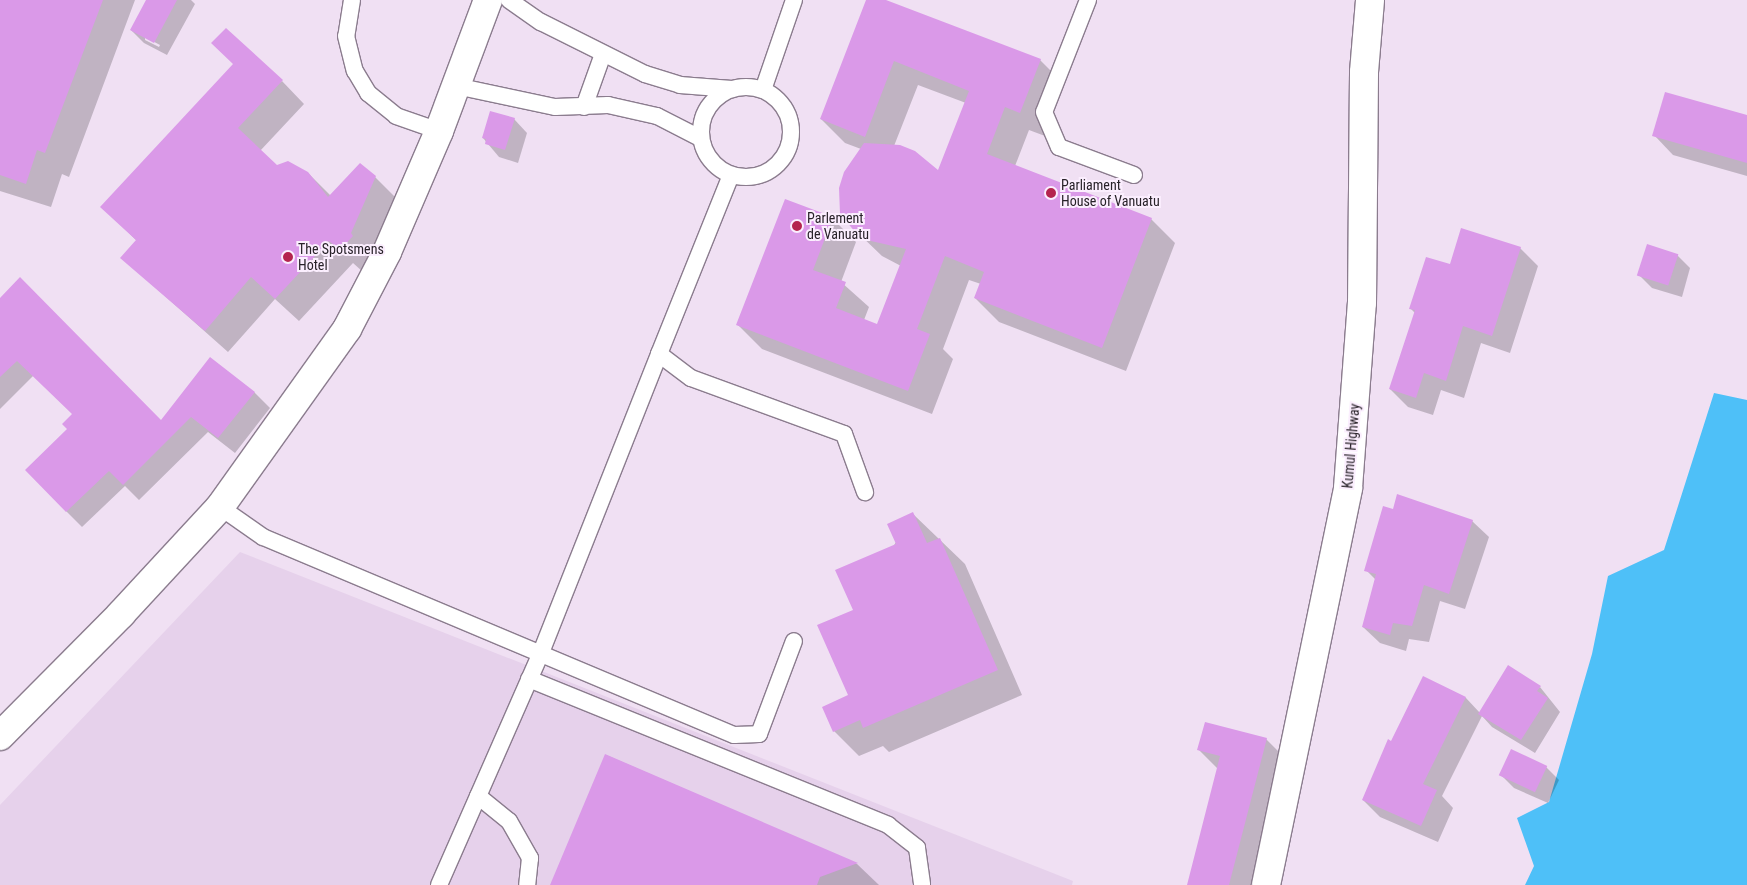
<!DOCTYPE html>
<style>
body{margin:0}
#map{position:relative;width:1747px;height:885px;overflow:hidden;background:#f0e0f3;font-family:"Roboto Condensed",sans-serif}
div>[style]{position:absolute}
.built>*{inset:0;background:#e6d1eb}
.water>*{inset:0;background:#4ec0f8}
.shadow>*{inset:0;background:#0003}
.building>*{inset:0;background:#da99e8;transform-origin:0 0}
.roads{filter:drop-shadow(1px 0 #8b7c8e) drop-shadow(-1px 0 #8b7c8e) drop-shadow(0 1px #8b7c8e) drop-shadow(0 -1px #8b7c8e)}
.service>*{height:16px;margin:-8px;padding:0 8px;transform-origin:8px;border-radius:8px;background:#fff}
.service>.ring{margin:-8px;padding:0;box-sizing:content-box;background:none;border:16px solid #fff;border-radius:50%}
.tertiary>*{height:28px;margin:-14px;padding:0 14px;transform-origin:14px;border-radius:14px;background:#fff}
.dots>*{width:14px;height:14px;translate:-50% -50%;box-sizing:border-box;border:2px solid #fbeefe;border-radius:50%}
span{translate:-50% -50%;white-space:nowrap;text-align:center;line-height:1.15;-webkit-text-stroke:4px #fbeefe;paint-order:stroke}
.poi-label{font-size:14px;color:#282229}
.left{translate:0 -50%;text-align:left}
.street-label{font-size:14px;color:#282229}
</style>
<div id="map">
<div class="built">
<i style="clip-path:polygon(240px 552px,1073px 881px,1072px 885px,0 885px,0 805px)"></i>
</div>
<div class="water">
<i style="clip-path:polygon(1714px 393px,1747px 400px,1747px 885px,1525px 885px,1534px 866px,1517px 818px,1549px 802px,1592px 654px,1608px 576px,1664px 550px)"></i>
</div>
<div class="shadow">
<i style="clip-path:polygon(0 0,135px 0,69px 177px,62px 174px,51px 207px,0 191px)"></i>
<i style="clip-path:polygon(evenodd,148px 0,191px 0,195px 4px,167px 55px,144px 43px,131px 30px,148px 0,145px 37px,160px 45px,159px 47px,145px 40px,145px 37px)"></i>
<i style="clip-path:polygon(evenodd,867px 0,882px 0,1040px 60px,1064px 84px,1045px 136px,1029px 130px,1015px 166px,1151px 219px,1175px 243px,1126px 371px,999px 322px,975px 298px,981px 284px,969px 280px,943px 349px,953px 359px,932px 414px,762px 349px,738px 325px,832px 218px,856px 242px,841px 282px,869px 307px,864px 320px,878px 326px,901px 266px,882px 256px,857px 232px,861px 149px,845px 143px,821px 119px,867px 0,918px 85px,966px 103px,939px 172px,894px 146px,918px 85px)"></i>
<i style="clip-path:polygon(282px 81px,304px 104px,260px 151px,277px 166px,308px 173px,331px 196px,375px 177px,398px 200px,363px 272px,353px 263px,299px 321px,275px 299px,228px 352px,122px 258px,137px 241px,102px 207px)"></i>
<i style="clip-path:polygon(1747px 117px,1747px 176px,1673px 155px,1654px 135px)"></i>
<i style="clip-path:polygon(514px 119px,527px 133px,518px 163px,499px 157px,483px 138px)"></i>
<i style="clip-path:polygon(1520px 248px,1538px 266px,1510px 353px,1481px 343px,1464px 398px,1441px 390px,1433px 415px,1408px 407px,1390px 389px,1415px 313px,1410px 308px,1450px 266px)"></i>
<i style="clip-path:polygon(1677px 255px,1690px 268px,1682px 297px,1652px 288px,1639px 275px)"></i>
<i style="clip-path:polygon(0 300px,161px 421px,254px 392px,270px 408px,235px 453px,208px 432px,139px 500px,125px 486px,82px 527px,66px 511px,69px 429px,73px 414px,34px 375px,0 409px)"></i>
<i style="clip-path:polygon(913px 514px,965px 564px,1022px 695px,889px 752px,883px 746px,859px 756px,834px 731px,850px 696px,854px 611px)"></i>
<i style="clip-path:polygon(1472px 521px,1489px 537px,1465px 609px,1440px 601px,1429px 642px,1409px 639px,1406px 651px,1380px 643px,1363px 627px,1376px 580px,1366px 570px)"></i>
<i style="clip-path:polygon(1424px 678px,1466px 698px,1480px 713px,1540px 687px,1560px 712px,1535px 753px,1492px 727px,1482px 716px,1442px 796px,1453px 808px,1438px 842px,1380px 817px,1363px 800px)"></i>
<i style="clip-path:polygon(1266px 739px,1285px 758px,1253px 885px,1188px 885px,1218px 769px,1199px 750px)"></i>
<i style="clip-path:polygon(606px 755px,857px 864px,879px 885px,551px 885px)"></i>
<i style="clip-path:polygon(1546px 767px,1559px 780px,1548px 803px,1514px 788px,1501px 775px)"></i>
</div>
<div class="building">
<i style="clip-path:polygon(0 0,103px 0,45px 153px,37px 150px,26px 184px,0 175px)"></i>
<i style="clip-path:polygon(146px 0,177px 0,154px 43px,130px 30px)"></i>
<i style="clip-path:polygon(866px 0,886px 0,1041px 59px,1020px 113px,1005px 107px,987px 154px,1152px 218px,1102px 348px,974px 298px,984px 272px,945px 256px,917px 329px,930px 334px,908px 391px,736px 325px,785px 199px,833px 217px,813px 270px,846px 282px,836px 308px,877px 324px,906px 249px,871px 241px,856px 233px,840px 214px,839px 188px,844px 172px,864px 143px,900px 145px,915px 151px,938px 170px,969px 91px,894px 61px,865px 137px,820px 119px)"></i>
<i style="clip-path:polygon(226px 28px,283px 80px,238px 128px,277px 165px,288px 161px,308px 172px,328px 197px,360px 163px,376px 176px,351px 233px,353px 236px,340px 250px,329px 241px,275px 299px,251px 277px,205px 331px,120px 258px,136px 240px,100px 207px,233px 64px,211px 43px)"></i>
<i style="clip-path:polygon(1665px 92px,1747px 115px,1747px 163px,1652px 136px)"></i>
<i style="clip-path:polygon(490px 111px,515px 118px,505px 150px,485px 144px,486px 139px,482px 138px)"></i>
<i style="clip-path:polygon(1461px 228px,1521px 247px,1492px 336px,1463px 326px,1446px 381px,1424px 373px,1416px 398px,1389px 389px,1415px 310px,1409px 309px,1426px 257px,1450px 264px)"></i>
<i style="left:1647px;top:244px;width:33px;height:33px;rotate:18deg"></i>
<i style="clip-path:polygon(20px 277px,161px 420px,210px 357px,255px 392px,218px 438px,191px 417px,123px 485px,109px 471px,66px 512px,25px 470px,67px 429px,62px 424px,72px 414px,17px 361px,0 377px,0 298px)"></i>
<i style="clip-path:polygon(1397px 494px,1473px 520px,1449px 594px,1424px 585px,1412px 626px,1393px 623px,1390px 635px,1362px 627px,1376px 574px,1364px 571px,1383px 506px,1393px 509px)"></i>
<i style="clip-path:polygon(913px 512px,927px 543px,940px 538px,998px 670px,863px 728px,860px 720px,833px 732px,822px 707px,848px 695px,817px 625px,853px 610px,835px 570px,896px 544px,887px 524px)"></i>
<i style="clip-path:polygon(1508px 665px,1541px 686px,1537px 691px,1548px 698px,1521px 740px,1478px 714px)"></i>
<i style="clip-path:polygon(1423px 676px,1466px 697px,1423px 784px,1437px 790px,1421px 826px,1362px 800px,1388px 739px,1391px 741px)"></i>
<i style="clip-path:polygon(1205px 722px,1267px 738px,1229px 885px,1187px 885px,1220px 756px,1197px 750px)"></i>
<i style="left:1511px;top:749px;width:40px;height:29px;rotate:25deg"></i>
<i style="clip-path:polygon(605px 754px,858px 863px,820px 877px,817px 885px,550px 885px)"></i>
</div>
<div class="roads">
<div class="service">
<i style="left:352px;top:0;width:36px;rotate:99deg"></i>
<i style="left:346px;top:36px;width:36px;rotate:76deg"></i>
<i style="left:355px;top:71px;width:26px;rotate:59deg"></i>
<i style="left:368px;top:93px;width:36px;rotate:39deg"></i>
<i style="left:396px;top:116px;width:46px;rotate:19.2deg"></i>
<i style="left:509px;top:0;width:39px;rotate:35deg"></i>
<i style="left:541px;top:22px;width:116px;rotate:26.6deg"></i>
<i style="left:645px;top:74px;width:37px;rotate:17deg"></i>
<i style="left:680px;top:85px;width:52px;rotate:4.4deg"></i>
<i style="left:1088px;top:0;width:120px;rotate:111.4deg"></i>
<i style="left:1044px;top:112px;width:38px;rotate:67deg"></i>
<i style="left:1059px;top:147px;width:80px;rotate:20.5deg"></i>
<i style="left:456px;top:86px;width:101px;rotate:12deg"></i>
<i style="left:555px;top:107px;width:53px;rotate:-2.2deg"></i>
<i style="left:608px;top:105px;width:50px;rotate:12.7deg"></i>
<i style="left:657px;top:116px;width:48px;rotate:27.1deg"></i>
<i class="ring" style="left:701px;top:87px;width:74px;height:74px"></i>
<i style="left:763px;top:90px;width:95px;rotate:-71deg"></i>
<i style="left:584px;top:107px;width:56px;rotate:-70.3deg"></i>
<i style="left:731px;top:175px;width:193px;rotate:111.9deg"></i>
<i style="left:659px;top:354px;width:40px;rotate:37deg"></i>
<i style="left:691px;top:378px;width:163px;rotate:20.1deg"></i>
<i style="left:844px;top:434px;width:62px;rotate:70.1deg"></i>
<i style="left:220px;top:507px;width:52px;rotate:34.9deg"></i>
<i style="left:263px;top:537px;width:511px;rotate:22.8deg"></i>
<i style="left:734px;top:735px;width:25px;rotate:-2deg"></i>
<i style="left:759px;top:734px;width:99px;rotate:-69.4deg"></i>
<i style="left:529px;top:679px;width:388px;rotate:22.1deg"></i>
<i style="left:888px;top:825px;width:37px;rotate:38deg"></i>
<i style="left:917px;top:848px;width:37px;rotate:82deg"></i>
<i style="left:478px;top:796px;width:40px;rotate:39deg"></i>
<i style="left:509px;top:821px;width:43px;rotate:60.4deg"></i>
<i style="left:530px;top:858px;width:27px;rotate:96deg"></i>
<i style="left:439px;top:885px;width:251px;rotate:-66.3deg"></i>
<i style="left:540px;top:655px;width:324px;rotate:-68.4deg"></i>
</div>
<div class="tertiary">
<i style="left:0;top:736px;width:172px;rotate:-45.2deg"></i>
<i style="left:121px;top:614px;width:146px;rotate:-47.2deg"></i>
<i style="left:220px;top:507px;width:219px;rotate:-54.5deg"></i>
<i style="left:347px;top:329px;width:87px;rotate:-62.5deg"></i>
<i style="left:387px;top:252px;width:132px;rotate:-66.7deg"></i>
<i style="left:439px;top:131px;width:140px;rotate:-69.5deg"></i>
<i style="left:1266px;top:885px;width:405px;rotate:-78.3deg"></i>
<i style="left:1348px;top:488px;width:186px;rotate:-85.7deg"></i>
<i style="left:1362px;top:303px;width:231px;rotate:-89.5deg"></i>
<i style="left:1364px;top:72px;width:72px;rotate:-85.2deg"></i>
</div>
</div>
<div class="dots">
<i style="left:1051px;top:193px;background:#b4244f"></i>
<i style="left:797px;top:226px;background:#b4244f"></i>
<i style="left:288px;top:257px;background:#b4244f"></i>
</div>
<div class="poi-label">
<span class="left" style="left:1061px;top:193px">Parliament<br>House of Vanuatu</span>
<span class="left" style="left:807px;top:226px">Parlement<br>de Vanuatu</span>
<span class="left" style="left:298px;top:257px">The Spotsmens<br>Hotel</span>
</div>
<div class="street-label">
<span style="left:1351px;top:446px;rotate:-85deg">Kumul Highway</span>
</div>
</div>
